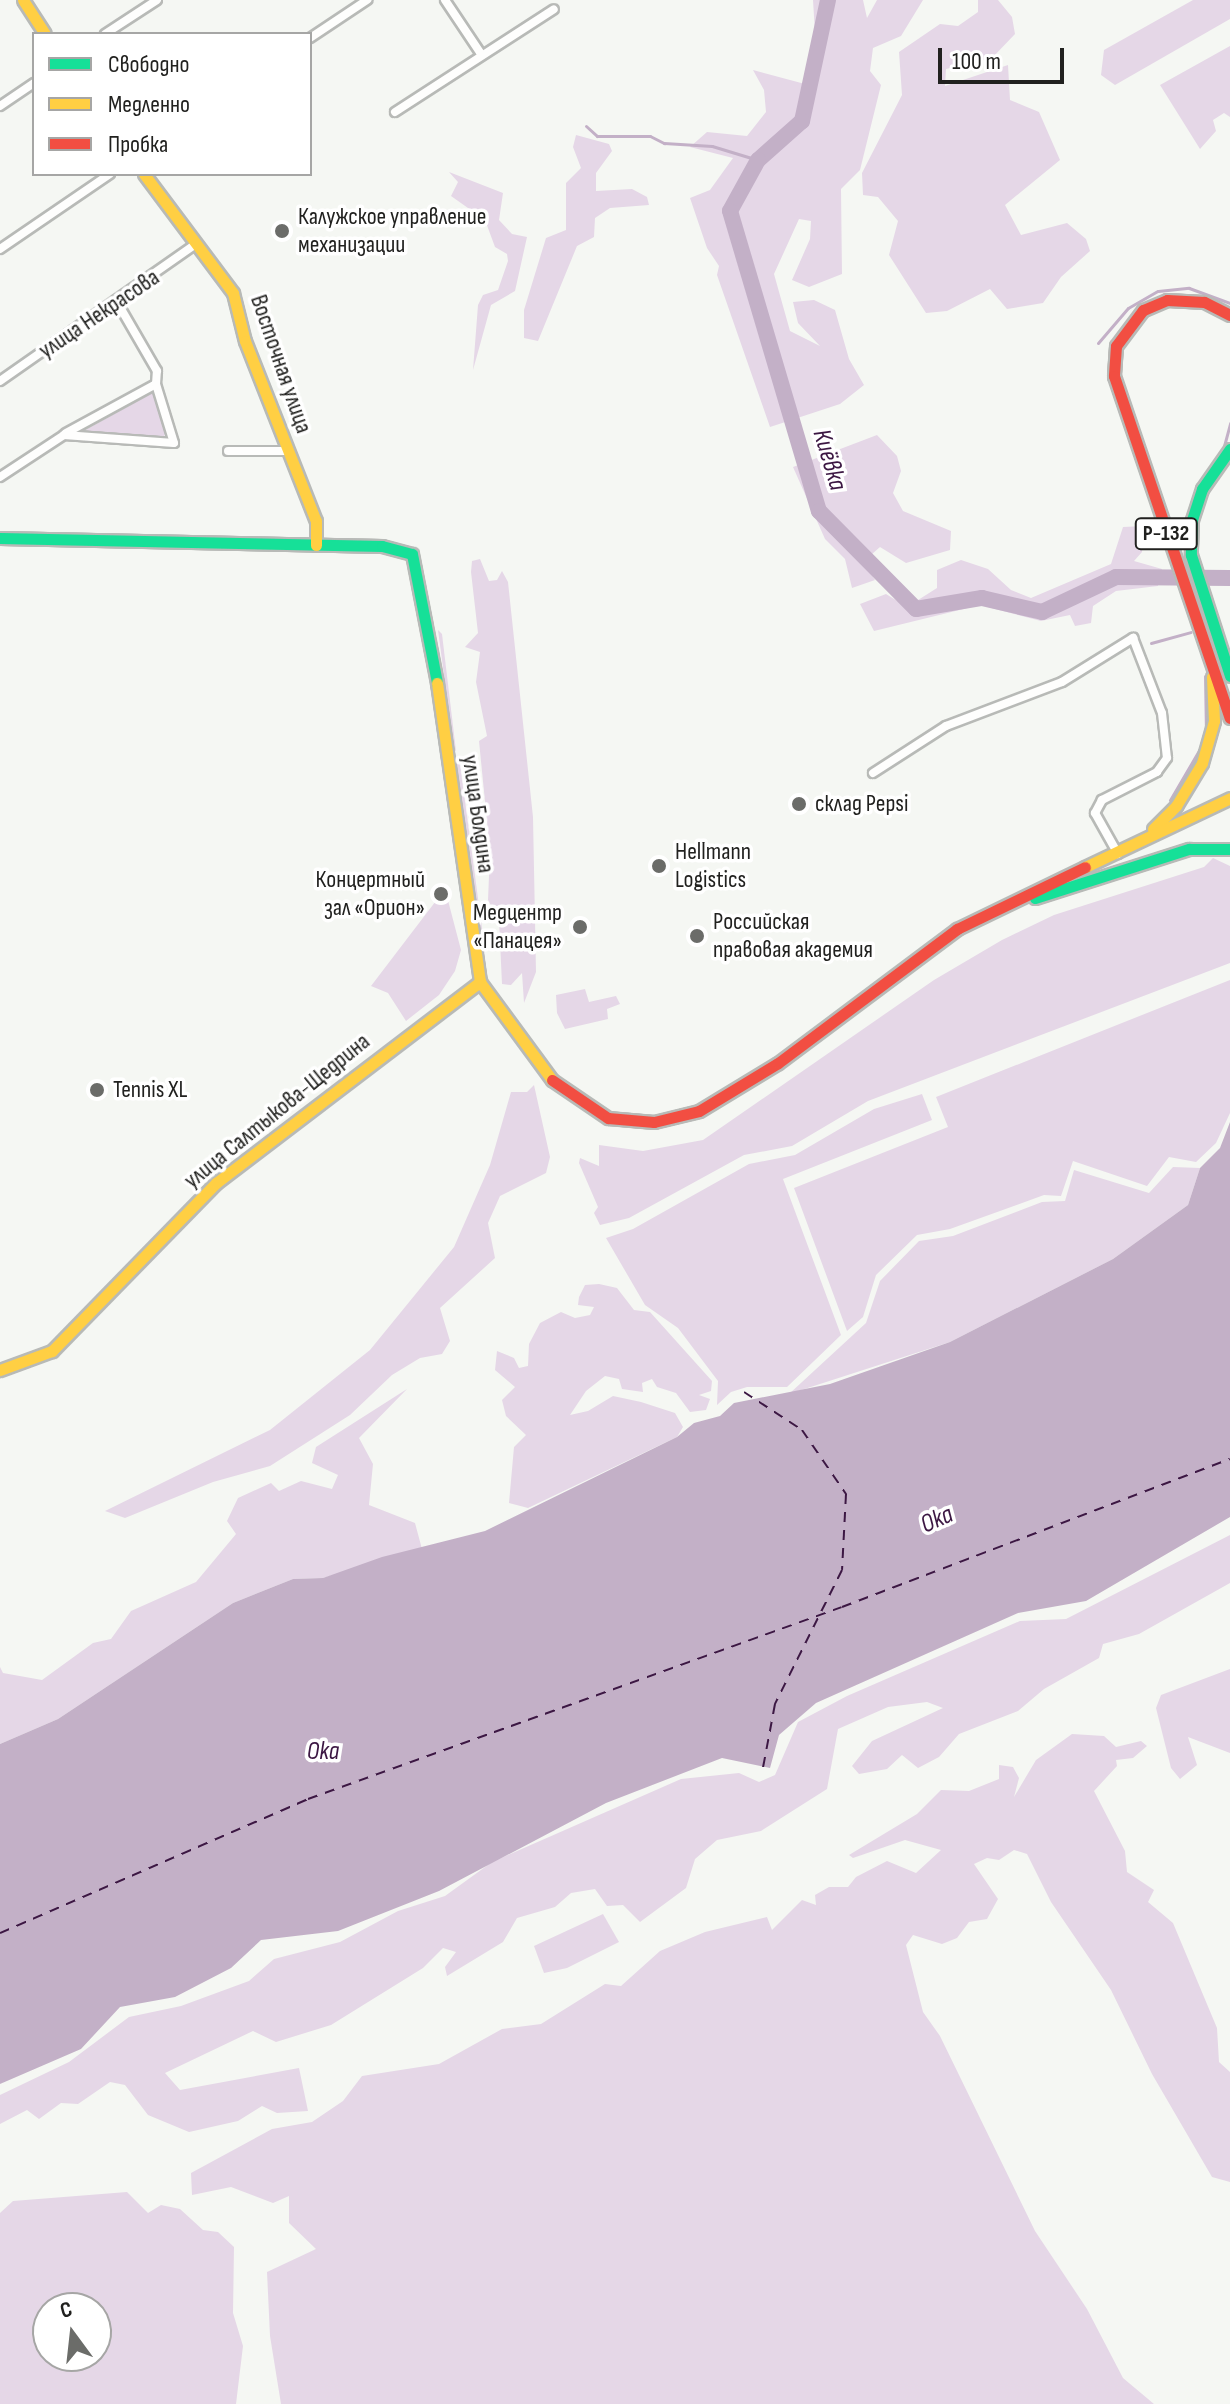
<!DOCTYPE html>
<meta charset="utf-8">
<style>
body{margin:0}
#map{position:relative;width:1230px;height:2404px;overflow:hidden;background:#f5f7f3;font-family:"Sofia Sans Condensed",sans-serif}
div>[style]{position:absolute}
.green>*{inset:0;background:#e5d7e7}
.water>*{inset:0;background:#c3b0c7}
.stream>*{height:3px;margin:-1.5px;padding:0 1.5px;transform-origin:1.5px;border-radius:1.5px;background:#c3b0c7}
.river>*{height:16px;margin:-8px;padding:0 8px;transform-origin:8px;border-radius:8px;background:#c3b0c7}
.ferry>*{height:2px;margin-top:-1px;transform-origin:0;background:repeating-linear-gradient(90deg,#3c1743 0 10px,transparent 0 18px)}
.roads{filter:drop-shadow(2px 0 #b8bab7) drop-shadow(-2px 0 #b8bab7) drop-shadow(0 2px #b8bab7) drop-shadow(0 -2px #b8bab7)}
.street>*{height:8px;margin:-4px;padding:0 4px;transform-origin:4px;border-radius:4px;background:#fefefd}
.fast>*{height:11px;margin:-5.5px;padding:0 5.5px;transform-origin:5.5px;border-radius:5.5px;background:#16e098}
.slow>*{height:11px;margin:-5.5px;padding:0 5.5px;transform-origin:5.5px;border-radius:5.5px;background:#ffcf43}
.jam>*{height:11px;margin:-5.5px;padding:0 5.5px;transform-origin:5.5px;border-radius:5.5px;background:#f24e42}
.dots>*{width:22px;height:22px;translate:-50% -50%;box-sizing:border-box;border:4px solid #fff;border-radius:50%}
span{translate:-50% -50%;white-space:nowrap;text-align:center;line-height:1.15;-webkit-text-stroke:7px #fff;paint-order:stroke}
.shield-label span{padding:2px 6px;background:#fff;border:2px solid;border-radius:6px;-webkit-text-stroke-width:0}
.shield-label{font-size:22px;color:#21211f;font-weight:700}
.poi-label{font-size:24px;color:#21211f}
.left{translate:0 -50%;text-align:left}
.right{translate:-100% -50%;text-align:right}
.street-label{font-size:24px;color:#21211f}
.water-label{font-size:26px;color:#3c1743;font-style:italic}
.legend{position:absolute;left:32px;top:32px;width:280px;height:144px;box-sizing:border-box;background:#fff;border:2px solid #a6a6a5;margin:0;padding:10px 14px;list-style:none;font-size:24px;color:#21211f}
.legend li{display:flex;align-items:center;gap:16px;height:40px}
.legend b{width:40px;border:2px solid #a6a6a5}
.north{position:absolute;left:32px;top:2292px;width:80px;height:80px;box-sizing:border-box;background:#fff;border:2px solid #a6a6a5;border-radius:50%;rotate:345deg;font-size:22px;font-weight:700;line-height:32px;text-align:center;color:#21211f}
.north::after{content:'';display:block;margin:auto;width:28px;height:36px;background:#6b6c69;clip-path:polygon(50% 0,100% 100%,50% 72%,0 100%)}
.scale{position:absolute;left:938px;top:48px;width:126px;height:36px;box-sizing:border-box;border:4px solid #21211f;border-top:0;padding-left:10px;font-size:24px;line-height:28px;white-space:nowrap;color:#21211f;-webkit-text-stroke:6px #fff;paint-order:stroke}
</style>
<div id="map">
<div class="green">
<i style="clip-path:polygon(813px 0,863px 0,867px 18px,877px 0,923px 0,901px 36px,873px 48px,870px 71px,881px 85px,860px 170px,841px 189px,842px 274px,809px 287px,792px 280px,810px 239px,811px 221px,799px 219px,774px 274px,790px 331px,820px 346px,798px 323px,793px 302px,814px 300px,835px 310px,849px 359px,864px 385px,840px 404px,770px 427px,717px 275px,719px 266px,707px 248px,690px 198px,710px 190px,733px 158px,690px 147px,707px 132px,747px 136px,766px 112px,764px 90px,753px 70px,805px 84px,816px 49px)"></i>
<i style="clip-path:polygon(978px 0,998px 0,1012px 17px,1015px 34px,992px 58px,946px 69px,945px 86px,1008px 65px,1010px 100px,1039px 112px,1060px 160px,1005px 205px,1021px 235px,1067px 223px,1086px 239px,1090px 251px,1061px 277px,1043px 303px,1007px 309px,990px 289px,947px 311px,926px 313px,889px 255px,898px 221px,878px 197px,863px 195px,862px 173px,902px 95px,899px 52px,940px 24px,958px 26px,978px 12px)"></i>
<i style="clip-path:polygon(1193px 0,1230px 0,1230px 19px,1115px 85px,1101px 75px,1104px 50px)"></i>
<i style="clip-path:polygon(1230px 46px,1230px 117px,1224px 113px,1213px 120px,1216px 131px,1200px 149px,1160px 85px)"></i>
<i style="clip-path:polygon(576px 135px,609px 144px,612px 151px,596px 173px,596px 191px,632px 189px,647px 197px,649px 205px,610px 208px,595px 218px,594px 237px,577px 246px,538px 341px,524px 338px,524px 310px,546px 238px,566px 230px,566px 183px,581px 168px,573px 147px)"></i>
<i style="clip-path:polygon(449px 172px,503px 193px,499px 220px,512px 234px,527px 237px,515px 291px,491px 305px,473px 370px,478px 305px,483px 295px,498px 290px,508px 261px,507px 254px,495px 247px,485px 220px,451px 196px,458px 182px)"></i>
<i style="clip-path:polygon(157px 390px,169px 430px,163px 437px,80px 433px)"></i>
<i style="clip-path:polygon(877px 435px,897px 456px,901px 471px,893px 493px,903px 511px,951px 531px,950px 550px,906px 563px,880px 547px,863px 562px,875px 580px,852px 588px,845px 559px,825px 539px,793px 467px)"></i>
<i style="clip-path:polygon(1144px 526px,1142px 552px,1134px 561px,1162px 569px,1158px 586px,1116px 591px,1093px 606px,1091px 623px,1075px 626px,1070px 615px,1041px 621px,980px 605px,874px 631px,860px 604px,886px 594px,907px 607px,937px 588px,937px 570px,961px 560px,988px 569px,1011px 590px,1031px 598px,1111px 564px,1123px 527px)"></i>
<i style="clip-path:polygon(480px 559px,489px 581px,497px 580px,502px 571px,508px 582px,533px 817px,536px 972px,524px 1003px,522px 973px,511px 985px,502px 984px,499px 920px,488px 900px,490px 852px,479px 741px,487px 736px,476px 682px,480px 652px,465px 647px,478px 633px,471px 572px,472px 561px)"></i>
<i style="clip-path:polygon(438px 630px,442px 634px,456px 751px,454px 750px)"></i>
<i style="clip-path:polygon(460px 763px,485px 951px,483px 955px,456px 764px)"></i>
<i style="clip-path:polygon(1213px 858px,1230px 866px,1230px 963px,868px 1101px,792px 1146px,744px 1155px,629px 1218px,600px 1225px,594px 1213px,598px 1207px,579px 1163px,580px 1158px,599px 1166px,599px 1145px,643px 1151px,703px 1140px,934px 980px,1002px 940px,1054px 915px,1204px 867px)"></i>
<i style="clip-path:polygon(445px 889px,461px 950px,455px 971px,439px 995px,406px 1021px,388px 993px,371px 986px)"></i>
<i style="clip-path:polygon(1230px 980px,1230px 1113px,1216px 1143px,1196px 1162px,1169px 1157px,1147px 1186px,1073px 1161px,1061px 1196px,1044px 1195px,950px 1229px,917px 1235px,876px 1275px,863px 1317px,847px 1331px,794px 1188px,948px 1127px,936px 1097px)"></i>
<i style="clip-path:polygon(585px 989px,589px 1002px,616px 996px,620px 1004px,607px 1009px,608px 1019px,565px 1029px,557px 1013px,556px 995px)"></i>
<i style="clip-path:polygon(534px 1085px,550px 1157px,546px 1173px,500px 1196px,488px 1223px,495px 1258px,440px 1308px,450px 1341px,442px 1354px,420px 1358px,392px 1375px,350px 1415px,270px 1466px,213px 1482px,125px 1518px,105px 1511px,270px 1430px,370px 1350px,454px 1247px,490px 1165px,511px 1092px,527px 1092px)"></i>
<i style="clip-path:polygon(922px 1094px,932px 1120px,783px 1179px,841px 1335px,787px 1387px,747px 1387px,731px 1392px,717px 1405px,718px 1381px,678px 1328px,645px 1305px,606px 1238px,633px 1229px,749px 1164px,795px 1155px,874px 1109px)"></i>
<i style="clip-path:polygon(1173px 1167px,1200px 1168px,1188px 1205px,1113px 1259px,950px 1342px,789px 1394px,866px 1323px,880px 1281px,919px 1241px,953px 1236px,1042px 1202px,1065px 1201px,1074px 1170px,1149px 1193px)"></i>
<i style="clip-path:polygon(599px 1284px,617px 1288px,634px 1310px,650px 1312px,712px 1381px,711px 1391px,699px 1395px,710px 1399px,706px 1410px,690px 1412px,676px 1393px,657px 1387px,652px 1379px,642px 1383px,643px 1392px,622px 1389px,619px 1379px,605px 1376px,586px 1391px,570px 1415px,588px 1411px,613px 1396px,641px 1402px,675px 1413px,683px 1427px,677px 1437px,528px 1508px,509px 1503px,514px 1447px,526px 1435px,506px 1416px,502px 1400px,515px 1387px,495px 1370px,497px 1351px,514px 1358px,519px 1368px,528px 1366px,529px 1344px,540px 1323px,561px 1312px,575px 1318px,590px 1315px,594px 1307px,578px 1305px,579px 1297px,585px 1285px)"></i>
<i style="clip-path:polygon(407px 1389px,359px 1438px,373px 1464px,369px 1505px,415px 1523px,422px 1549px,323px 1578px,293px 1579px,233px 1603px,58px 1719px,0 1744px,0 1667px,3px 1673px,42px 1680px,93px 1643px,111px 1639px,131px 1611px,196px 1582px,236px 1534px,227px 1521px,238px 1498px,271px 1483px,279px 1491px,301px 1481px,332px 1489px,338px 1475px,312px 1463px,316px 1447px)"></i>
<i style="clip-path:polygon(1230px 1535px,1230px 1583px,1139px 1634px,1103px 1644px,1099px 1658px,1044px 1689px,1018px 1711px,959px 1734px,939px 1757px,918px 1768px,902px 1755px,887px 1769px,859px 1774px,852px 1766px,872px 1741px,943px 1708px,927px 1702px,888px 1707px,838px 1729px,827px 1789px,761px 1831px,717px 1840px,695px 1859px,686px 1888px,640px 1922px,623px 1905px,607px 1906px,595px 1889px,571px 1893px,555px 1907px,517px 1918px,503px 1942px,447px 1976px,445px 1967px,456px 1952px,443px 1948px,423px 1968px,331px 2025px,276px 2042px,253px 2031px,165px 2073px,180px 2090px,299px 2068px,308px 2111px,277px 2113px,262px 2106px,238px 2121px,189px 2132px,148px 2115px,125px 2085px,110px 2082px,78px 2104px,61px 2103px,39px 2119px,27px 2110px,0 2124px,0 2095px,69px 2062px,129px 2017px,181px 2006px,249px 1981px,274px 1959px,340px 1942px,398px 1911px,445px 1896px,492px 1862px,681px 1779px,739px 1773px,759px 1782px,775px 1775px,798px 1722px,847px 1696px,1020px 1621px,1066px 1619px)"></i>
<i style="clip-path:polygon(1230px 1669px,1230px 1753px,1188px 1737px,1197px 1765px,1180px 1779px,1171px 1768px,1156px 1708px,1161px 1695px)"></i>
<i style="clip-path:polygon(1072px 1734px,1104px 1736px,1116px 1747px,1141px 1741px,1147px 1746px,1133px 1758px,1116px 1760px,1117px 1766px,1094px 1791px,1125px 1851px,1127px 1872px,1154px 1890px,1148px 1902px,1173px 1923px,1217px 2028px,1219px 2062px,1230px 2072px,1230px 2182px,1212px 2177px,1152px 2074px,1111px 1990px,1051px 1902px,1027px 1854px,1014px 1850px,999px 1860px,987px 1858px,974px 1864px,998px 1899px,987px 1919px,969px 1922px,957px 1938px,942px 1944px,913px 1935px,906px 1945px,923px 2012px,940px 2036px,1035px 2231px,1087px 2309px,1123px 2378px,1154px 2404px,281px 2404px,270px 2336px,267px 2272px,316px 2249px,289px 2223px,289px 2196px,273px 2203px,231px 2187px,192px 2195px,191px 2173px,272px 2129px,312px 2122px,343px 2101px,362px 2076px,439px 2064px,502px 2029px,541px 2024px,605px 1984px,621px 1986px,660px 1951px,705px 1932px,767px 1917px,772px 1930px,802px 1900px,816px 1905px,815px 1895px,829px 1887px,848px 1887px,856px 1877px,887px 1861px,916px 1873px,941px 1850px,905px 1840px,853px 1858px,849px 1855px,917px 1814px,941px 1790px,969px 1791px,999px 1779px,999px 1765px,1013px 1767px,1019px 1778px,1014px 1797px,1036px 1760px)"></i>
<i style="clip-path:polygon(603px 1914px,619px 1942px,567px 1968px,544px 1973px,534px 1946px)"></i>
<i style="clip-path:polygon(evenodd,127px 2192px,148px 2213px,161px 2205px,180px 2209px,203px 2230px,218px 2232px,234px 2247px,233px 2313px,243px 2346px,236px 2404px,0 2404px,0 2213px,13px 2201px,127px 2192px,48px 2308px,96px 2308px,96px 2356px,48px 2356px,48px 2308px)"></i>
</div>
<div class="water">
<i style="clip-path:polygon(1230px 1122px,1230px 1517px,1086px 1601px,1018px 1613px,816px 1703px,779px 1735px,770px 1768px,722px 1758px,606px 1803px,439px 1891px,338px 1931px,261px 1940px,231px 1968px,175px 1997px,120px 2007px,81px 2049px,0 2084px,0 1744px,58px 1719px,233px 1603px,293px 1579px,323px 1578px,382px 1557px,485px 1531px,677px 1437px,694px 1423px,720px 1416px,734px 1403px,830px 1384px,950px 1342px,1113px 1259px,1188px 1205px,1200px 1168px,1220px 1148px)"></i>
</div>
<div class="stream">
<i style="left:586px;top:126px;width:15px;rotate:42deg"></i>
<i style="left:597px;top:136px;width:53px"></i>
<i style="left:650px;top:136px;width:16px;rotate:27deg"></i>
<i style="left:664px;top:143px;width:48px;rotate:3.6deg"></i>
<i style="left:712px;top:146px;width:48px;rotate:16.9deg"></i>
<i style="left:1098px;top:343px;width:46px;rotate:-49.4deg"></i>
<i style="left:1128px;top:308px;width:34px;rotate:-30deg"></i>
<i style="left:1158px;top:291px;width:31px;rotate:-6deg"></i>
<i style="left:1189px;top:288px;width:44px;rotate:20.1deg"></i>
<i style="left:1224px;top:446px;width:24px;rotate:-75deg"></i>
<i style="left:1151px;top:643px;width:41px;rotate:-15.4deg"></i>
<i style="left:1205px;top:676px;width:56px;rotate:89deg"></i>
<i style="left:1170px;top:800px;width:61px;rotate:-59.7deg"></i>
</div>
<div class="river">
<i style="left:828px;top:0;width:124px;rotate:102.1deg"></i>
<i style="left:802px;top:121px;width:59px;rotate:138.4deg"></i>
<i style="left:758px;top:160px;width:58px;rotate:118.8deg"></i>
<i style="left:730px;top:211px;width:313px;rotate:73.5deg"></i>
<i style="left:819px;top:511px;width:138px;rotate:45.3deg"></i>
<i style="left:916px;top:609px;width:67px;rotate:-9.5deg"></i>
<i style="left:982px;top:598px;width:62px;rotate:13.1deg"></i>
<i style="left:1042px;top:612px;width:82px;rotate:-25.3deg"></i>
<i style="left:1116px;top:577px;width:114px;rotate:0.5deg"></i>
</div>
<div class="ferry">
<i style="left:744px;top:1392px;width:69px;rotate:33.2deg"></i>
<i style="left:802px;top:1430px;width:78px;rotate:55.5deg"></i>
<i style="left:846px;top:1494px;width:76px;rotate:93deg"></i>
<i style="left:842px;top:1570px;width:150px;rotate:116.6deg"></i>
<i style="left:775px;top:1704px;width:70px;rotate:100.7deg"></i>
<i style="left:0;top:1933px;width:336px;rotate:-23.5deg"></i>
<i style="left:308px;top:1799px;width:567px;rotate:-19.78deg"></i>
<i style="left:842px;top:1607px;width:415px;rotate:-20.9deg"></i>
</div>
<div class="roads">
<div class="street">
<i style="left:445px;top:0;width:65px;rotate:56.3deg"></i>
<i style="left:105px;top:34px;width:62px;rotate:-33.2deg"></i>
<i style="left:310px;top:38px;width:69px;rotate:-33.7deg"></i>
<i style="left:0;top:106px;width:41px;rotate:-34.1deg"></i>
<i style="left:395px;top:112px;width:189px;rotate:-32.9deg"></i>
<i style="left:0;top:249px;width:133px;rotate:-34.3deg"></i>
<i style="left:0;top:381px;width:239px;rotate:-35deg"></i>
<i style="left:66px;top:433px;width:102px;rotate:-28.6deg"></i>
<i style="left:228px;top:451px;width:61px"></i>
<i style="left:0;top:477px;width:77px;rotate:-33.3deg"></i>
<i style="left:64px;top:435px;width:110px;rotate:4.2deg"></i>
<i style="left:174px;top:443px;width:62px;rotate:-107deg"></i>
<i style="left:156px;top:384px;width:13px;rotate:-86deg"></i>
<i style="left:157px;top:371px;width:80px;rotate:-120.1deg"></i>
<i style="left:873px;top:773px;width:87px;rotate:-32.8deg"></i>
<i style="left:946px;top:726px;width:124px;rotate:-20.8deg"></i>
<i style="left:1062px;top:682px;width:84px;rotate:-31.8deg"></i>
<i style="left:1133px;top:638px;width:80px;rotate:68.9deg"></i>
<i style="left:1162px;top:713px;width:45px;rotate:83.7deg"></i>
<i style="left:1167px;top:758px;width:17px;rotate:126deg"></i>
<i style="left:1157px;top:772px;width:62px;rotate:153deg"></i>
<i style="left:1102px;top:800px;width:15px;rotate:118deg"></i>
<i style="left:1095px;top:813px;width:47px;rotate:60.7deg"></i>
</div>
<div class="fast">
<i style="left:1230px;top:449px;width:49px;rotate:125deg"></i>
<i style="left:1202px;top:489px;width:33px;rotate:108deg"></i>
<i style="left:1192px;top:520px;width:35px;rotate:92deg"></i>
<i style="left:1191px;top:555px;width:127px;rotate:72.1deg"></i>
<i style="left:0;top:538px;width:382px;rotate:1.2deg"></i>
<i style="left:382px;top:546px;width:31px;rotate:15deg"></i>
<i style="left:412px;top:554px;width:131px;rotate:79deg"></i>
<i style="left:1035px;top:898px;width:162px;rotate:-17.7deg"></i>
<i style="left:1189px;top:849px;width:41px"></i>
</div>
<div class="slow">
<i style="left:23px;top:0;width:40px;rotate:57.1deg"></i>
<i style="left:144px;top:174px;width:149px;rotate:53.2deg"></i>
<i style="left:233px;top:293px;width:49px;rotate:76deg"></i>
<i style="left:245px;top:341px;width:193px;rotate:68.5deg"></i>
<i style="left:316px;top:521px;width:24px;rotate:90deg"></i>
<i style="left:437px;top:683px;width:302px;rotate:81.8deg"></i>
<i style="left:480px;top:982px;width:122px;rotate:53.7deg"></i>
<i style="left:1153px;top:829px;width:33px;rotate:-45deg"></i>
<i style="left:1176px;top:806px;width:50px;rotate:-58.8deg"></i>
<i style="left:1202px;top:763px;width:44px;rotate:-74.1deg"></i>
<i style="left:1214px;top:721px;width:44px;rotate:-92.6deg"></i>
<i style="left:1085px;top:867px;width:161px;rotate:-25.4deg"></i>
<i style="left:0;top:1370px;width:55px;rotate:-20.1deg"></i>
<i style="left:52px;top:1351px;width:235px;rotate:-45.7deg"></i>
<i style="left:216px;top:1183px;width:332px;rotate:-37.3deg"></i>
</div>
<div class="jam">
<i style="left:1230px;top:315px;width:29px;rotate:-153deg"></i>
<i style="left:1204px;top:302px;width:37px;rotate:-177deg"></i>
<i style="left:1167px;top:300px;width:26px;rotate:157deg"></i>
<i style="left:1143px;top:310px;width:45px;rotate:126.9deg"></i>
<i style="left:1116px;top:346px;width:30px;rotate:94deg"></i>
<i style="left:1114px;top:376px;width:361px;rotate:71.3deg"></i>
<i style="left:552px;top:1080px;width:68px;rotate:34.2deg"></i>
<i style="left:608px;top:1118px;width:46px;rotate:5deg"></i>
<i style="left:654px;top:1122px;width:46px;rotate:-13.7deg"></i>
<i style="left:699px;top:1111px;width:92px;rotate:-31.3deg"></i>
<i style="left:778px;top:1063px;width:224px;rotate:-36.8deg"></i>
<i style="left:957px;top:929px;width:142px;rotate:-25.8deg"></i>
</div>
</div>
<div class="dots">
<i style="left:282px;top:231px;background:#6b6c69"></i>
<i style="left:799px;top:804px;background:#6b6c69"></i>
<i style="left:659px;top:866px;background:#6b6c69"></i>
<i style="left:441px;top:894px;background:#6b6c69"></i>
<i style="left:580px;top:927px;background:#6b6c69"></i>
<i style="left:697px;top:936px;background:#6b6c69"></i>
<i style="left:97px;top:1090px;background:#6b6c69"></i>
</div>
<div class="shield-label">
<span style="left:1166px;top:534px">Р-132</span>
</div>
<div class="poi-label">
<span class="left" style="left:298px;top:231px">Калужское управление<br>механизации</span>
<span class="left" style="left:815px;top:804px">склад Pepsi</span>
<span class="left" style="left:675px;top:866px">Hellmann<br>Logistics</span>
<span class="right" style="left:425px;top:894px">Концертный<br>зал «Орион»</span>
<span class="right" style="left:562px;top:927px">Медцентр<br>«Панацея»</span>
<span class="left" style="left:713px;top:936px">Российская<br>правовая академия</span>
<span class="left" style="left:113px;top:1090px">Tennis XL</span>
</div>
<div class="street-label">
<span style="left:99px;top:314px;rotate:-34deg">улица Некрасова</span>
<span style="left:281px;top:364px;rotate:71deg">Восточная улица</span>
<span style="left:478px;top:814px;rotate:82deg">улица Болдина</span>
<span style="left:277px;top:1111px;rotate:-39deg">улица Салтыкова-Щедрина</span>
</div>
<div class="water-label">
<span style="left:829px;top:460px;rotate:73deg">Киёвка</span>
<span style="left:937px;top:1520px;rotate:-24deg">Oka</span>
<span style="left:323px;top:1752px">Oka</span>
</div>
<ul class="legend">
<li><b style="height:10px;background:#16e098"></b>Свободно</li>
<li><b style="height:10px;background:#ffcf43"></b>Медленно</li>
<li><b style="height:10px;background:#f24e42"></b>Пробка</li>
</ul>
<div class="north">С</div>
<div class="scale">100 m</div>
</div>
